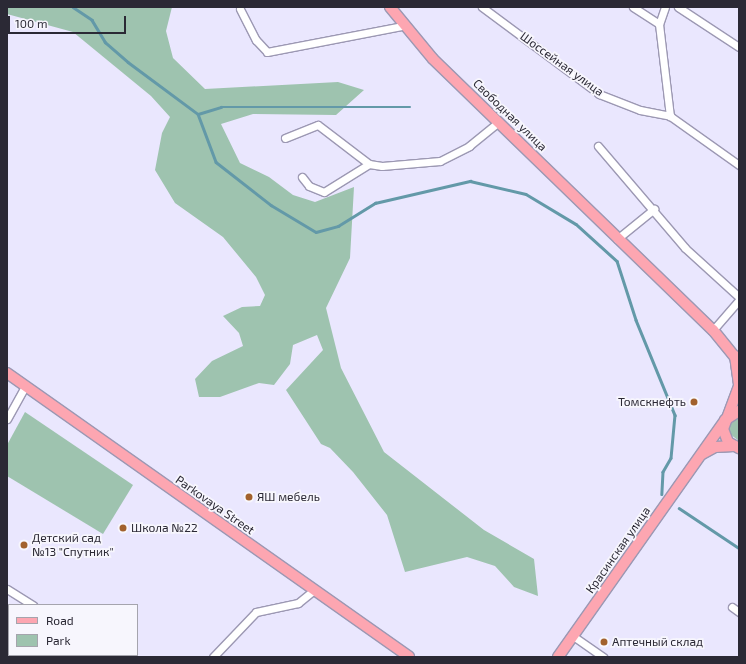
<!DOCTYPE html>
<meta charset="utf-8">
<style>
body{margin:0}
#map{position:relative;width:746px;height:664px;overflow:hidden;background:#eae7fe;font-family:"Exo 2",sans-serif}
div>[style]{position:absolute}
.green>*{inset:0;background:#9ec3af}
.stream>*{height:2.5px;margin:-1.25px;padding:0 1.25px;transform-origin:1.25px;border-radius:1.25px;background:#6399a8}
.roads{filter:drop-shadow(1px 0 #9c98b3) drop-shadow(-1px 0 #9c98b3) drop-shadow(0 1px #9c98b3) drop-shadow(0 -1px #9c98b3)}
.street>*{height:7px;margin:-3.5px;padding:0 3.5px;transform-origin:3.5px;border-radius:3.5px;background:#fff}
.primary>*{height:10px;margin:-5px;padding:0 5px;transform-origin:5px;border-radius:5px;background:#fda6b1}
.dots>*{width:11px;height:11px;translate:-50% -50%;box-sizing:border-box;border:2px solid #f7f6fd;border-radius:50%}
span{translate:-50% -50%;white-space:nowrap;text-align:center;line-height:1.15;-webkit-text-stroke:3.5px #f7f6fd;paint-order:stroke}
.street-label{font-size:12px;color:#2b2935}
.poi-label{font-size:12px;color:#2b2935}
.right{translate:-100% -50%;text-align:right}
.left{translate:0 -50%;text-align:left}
.frame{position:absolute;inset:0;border:8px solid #2b2935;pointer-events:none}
.legend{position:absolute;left:8px;top:604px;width:130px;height:52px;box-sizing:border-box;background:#f7f6fd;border:1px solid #a5a4ad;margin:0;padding:5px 7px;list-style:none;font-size:12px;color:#2b2935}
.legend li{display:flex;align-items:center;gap:8px;height:20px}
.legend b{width:20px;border:1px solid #a5a4ad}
.scale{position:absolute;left:8px;top:16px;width:118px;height:18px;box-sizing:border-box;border:2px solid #2b2935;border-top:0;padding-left:5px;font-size:12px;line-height:14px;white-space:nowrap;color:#2b2935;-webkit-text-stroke:3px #f7f6fd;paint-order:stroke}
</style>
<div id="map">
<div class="green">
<i style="clip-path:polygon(7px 7px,172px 7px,166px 31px,173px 58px,205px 89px,338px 82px,364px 90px,336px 115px,253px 114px,221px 124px,240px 163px,269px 177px,293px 195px,315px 202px,354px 187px,350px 258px,326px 308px,341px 368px,384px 452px,484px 530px,534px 559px,538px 596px,514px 587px,495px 566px,467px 557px,405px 572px,387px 515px,353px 472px,330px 448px,321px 444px,286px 390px,323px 350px,317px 335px,293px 345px,290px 364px,274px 385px,259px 383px,220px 397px,199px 397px,195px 379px,212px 361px,243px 346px,239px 333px,223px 316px,242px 307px,260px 306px,265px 295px,256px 277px,223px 237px,175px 203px,155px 170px,162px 133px,170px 117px,151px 96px,73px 32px,7px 14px)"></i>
<i style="clip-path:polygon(25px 412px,133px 485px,103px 534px,7px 476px,7px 445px)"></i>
<i style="clip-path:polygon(739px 416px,739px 441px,730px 434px,729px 426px)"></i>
</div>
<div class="stream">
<i style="left:73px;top:7px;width:23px;rotate:34deg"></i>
<i style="left:92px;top:20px;width:26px;rotate:59deg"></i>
<i style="left:105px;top:42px;width:30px;rotate:41deg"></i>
<i style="left:128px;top:62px;width:87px;rotate:36.6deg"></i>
<i style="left:198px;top:114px;width:24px;rotate:-17deg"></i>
<i style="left:221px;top:107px;width:189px"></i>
<i style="left:198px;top:114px;width:51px;rotate:69.4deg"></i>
<i style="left:216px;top:162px;width:70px;rotate:38deg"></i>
<i style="left:271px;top:205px;width:52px;rotate:31deg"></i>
<i style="left:316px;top:232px;width:23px;rotate:-15deg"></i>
<i style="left:338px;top:226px;width:44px;rotate:-31.9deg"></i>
<i style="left:375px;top:203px;width:98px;rotate:-13deg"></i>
<i style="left:470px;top:181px;width:57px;rotate:13.1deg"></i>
<i style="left:526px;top:194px;width:58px;rotate:31deg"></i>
<i style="left:576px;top:224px;width:55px;rotate:42.1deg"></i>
<i style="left:617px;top:261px;width:62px;rotate:72.1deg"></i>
<i style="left:636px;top:320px;width:103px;rotate:67.7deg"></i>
<i style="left:675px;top:415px;width:43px;rotate:95.3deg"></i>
<i style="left:671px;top:458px;width:16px;rotate:120deg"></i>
<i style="left:663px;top:472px;width:22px;rotate:93deg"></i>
<i style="left:679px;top:508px;width:72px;rotate:33.7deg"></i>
</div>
<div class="roads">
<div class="street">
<i style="left:482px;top:7px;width:146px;rotate:36.6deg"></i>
<i style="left:599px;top:94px;width:44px;rotate:21.3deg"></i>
<i style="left:640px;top:110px;width:31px;rotate:11deg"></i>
<i style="left:670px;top:116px;width:85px;rotate:35.4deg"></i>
<i style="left:633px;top:7px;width:31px;rotate:33deg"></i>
<i style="left:665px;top:7px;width:18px;rotate:109deg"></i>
<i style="left:659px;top:24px;width:93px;rotate:83.2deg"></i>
<i style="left:678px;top:7px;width:73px;rotate:33.3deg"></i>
<i style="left:240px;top:9px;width:35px;rotate:63deg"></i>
<i style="left:256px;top:40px;width:16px;rotate:47deg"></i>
<i style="left:267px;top:52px;width:137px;rotate:-10.9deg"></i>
<i style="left:285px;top:138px;width:35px;rotate:-22deg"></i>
<i style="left:318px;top:125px;width:64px;rotate:37.4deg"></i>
<i style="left:369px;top:164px;width:13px;rotate:9deg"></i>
<i style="left:382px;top:166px;width:58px;rotate:-4.9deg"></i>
<i style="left:440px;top:161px;width:33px;rotate:-27deg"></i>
<i style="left:469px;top:146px;width:38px;rotate:-39deg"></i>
<i style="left:598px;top:146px;width:134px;rotate:49.5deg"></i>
<i style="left:685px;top:248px;width:73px;rotate:42.2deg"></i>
<i style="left:302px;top:177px;width:11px;rotate:52deg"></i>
<i style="left:309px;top:186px;width:16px;rotate:22deg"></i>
<i style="left:324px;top:192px;width:53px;rotate:-31.9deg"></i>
<i style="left:617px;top:239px;width:48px;rotate:-39deg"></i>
<i style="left:713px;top:330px;width:40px;rotate:-49deg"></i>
<i style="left:7px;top:419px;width:38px;rotate:-61deg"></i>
<i style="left:7px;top:589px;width:31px;rotate:32deg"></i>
<i style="left:732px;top:607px;width:9px;rotate:36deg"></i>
<i style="left:573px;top:636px;width:37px;rotate:35deg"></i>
<i style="left:117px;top:655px;width:4px;rotate:34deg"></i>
<i style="left:41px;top:657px;width:2px;rotate:-63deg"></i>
<i style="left:213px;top:657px;width:62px;rotate:-46.3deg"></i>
<i style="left:256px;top:612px;width:43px;rotate:-12.1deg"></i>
<i style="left:298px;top:603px;width:19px;rotate:-39deg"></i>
</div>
<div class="primary">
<i style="left:390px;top:7px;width:67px;rotate:50.4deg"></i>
<i style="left:433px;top:59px;width:390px;rotate:44.1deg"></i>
<i style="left:713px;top:330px;width:41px;rotate:50.9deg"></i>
<i style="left:735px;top:356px;width:30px;rotate:82deg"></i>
<i style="left:739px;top:386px;width:46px;rotate:110.4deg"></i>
<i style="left:723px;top:429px;width:14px;rotate:69deg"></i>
<i style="left:728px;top:442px;width:13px;rotate:29deg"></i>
<i style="left:7px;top:373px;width:492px;rotate:35.2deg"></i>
<i style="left:702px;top:454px;width:15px;rotate:-28deg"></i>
<i style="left:715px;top:447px;width:19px;rotate:-3deg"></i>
<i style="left:558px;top:657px;width:290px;rotate:-54.8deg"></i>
<i style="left:725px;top:420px;width:17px;rotate:-33deg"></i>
</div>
</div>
<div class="dots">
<i style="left:694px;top:402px;background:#a2612d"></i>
<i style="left:249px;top:497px;background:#a2612d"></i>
<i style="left:123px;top:528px;background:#a2612d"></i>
<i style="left:24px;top:545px;background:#a2612d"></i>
<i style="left:604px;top:642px;background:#a2612d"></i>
</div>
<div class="street-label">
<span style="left:562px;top:64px;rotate:36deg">Шоссейная улица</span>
<span style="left:510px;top:115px;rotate:44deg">Свободная улица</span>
<span style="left:215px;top:505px;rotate:35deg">Parkovaya Street</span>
<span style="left:618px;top:550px;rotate:-55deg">Красинская улица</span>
</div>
<div class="poi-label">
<span class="right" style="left:686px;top:402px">Томскнефть</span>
<span class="left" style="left:257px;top:497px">ЯШ мебель</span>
<span class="left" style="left:131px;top:528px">Школа №22</span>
<span class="left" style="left:32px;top:545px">Детский сад<br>№13 "Спутник"</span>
<span class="left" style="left:612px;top:642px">Аптечный склад</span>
</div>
<div class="frame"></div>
<ul class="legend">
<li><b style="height:5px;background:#fda6b1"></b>Road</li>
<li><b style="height:11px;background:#9ec3af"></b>Park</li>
</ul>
<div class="scale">100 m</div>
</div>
